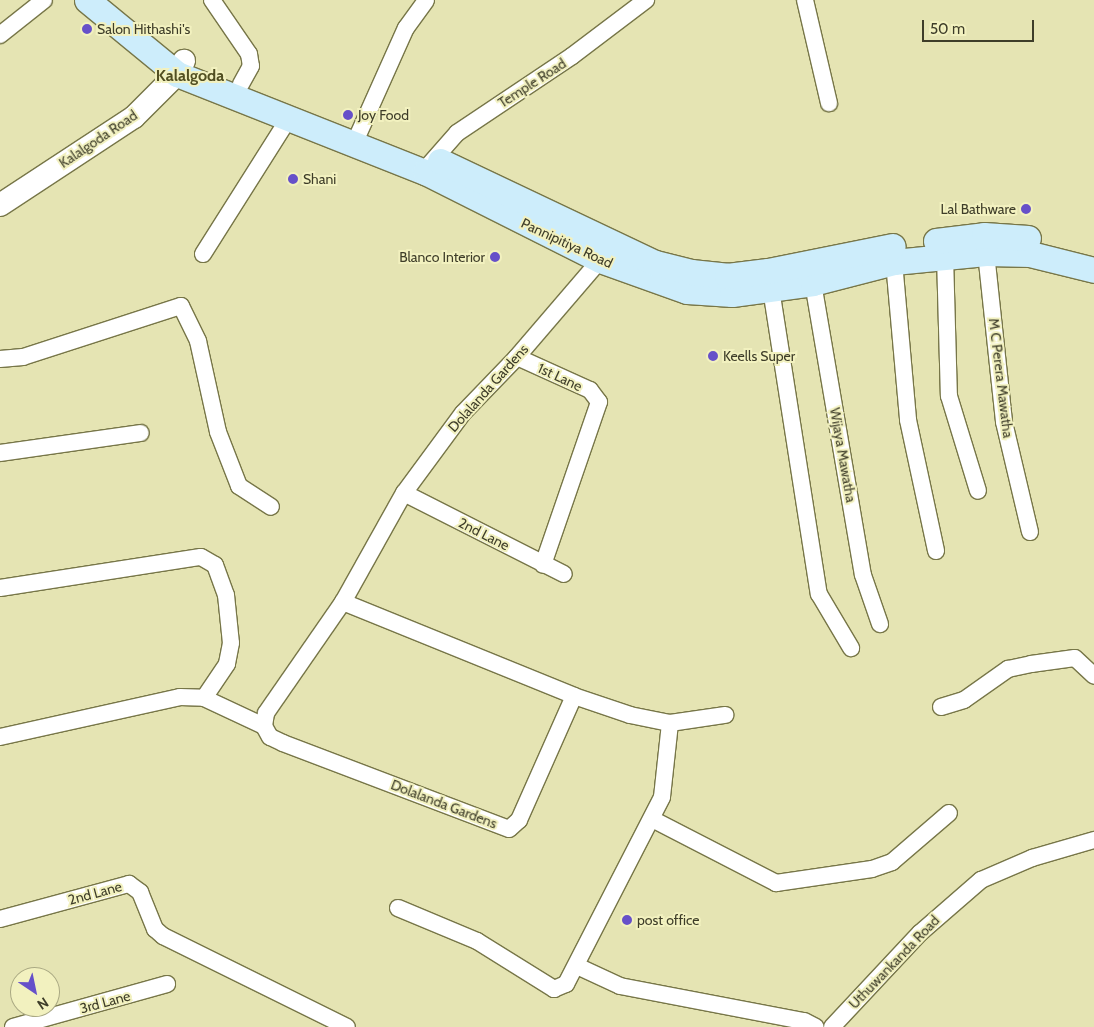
<!DOCTYPE html>
<style>
body{margin:0}
#map{position:relative;width:1094px;height:1027px;overflow:hidden;background:#e5e4b3;font-family:Cabin,sans-serif}
div>[style]{position:absolute}
.roads{filter:drop-shadow(1px 0 #777648) drop-shadow(-1px 0 #777648) drop-shadow(0 1px #777648) drop-shadow(0 -1px #777648)}
.street>*{height:16px;margin:-8px;padding:0 8px;transform-origin:8px;border-radius:8px;background:#fff}
.secondary>*{height:22px;margin:-11px;padding:0 11px;transform-origin:11px;border-radius:11px;background:#fff}
.primary>*{height:25px;margin:-12.5px;padding:0 12.5px;transform-origin:12.5px;border-radius:12.5px;background:#cdedfb}
.dots>*{width:14px;height:14px;translate:-50% -50%;box-sizing:border-box;border:2px solid #f2f1bf;border-radius:50%}
span{translate:-50% -50%;white-space:nowrap;text-align:center;line-height:1.15;-webkit-text-stroke:4px #f2f1bf;paint-order:stroke}
.poi-label{font-size:14px;color:#3e3d29}
.left{translate:0 -50%;text-align:left}
.right{translate:-100% -50%;text-align:right}
.street-label{font-size:14px;color:#3e3d29}
.quarter-label{font-size:16px;color:#514f22;font-weight:700}
.north{position:absolute;left:10px;top:967px;width:50px;height:50px;box-sizing:border-box;background:#f2f1bf;border:1px solid #aaa983;border-radius:50%;rotate:146deg;font-size:14px;font-weight:700;line-height:20px;text-align:center;color:#3e3d29}
.north::after{content:'';display:block;margin:auto;width:18px;height:22px;background:#6650c9;clip-path:polygon(50% 0,100% 100%,50% 72%,0 100%)}
.scale{position:absolute;left:922px;top:20px;width:112px;height:22px;box-sizing:border-box;border:2px solid #3e3d29;border-top:0;padding-left:6px;font-size:15px;line-height:18px;white-space:nowrap;color:#3e3d29;-webkit-text-stroke:4px #f2f1bf;paint-order:stroke}
</style>
<div id="map">
<div class="roads">
<div class="street">
<i style="left:212px;top:0;width:65px;rotate:55.6deg"></i>
<i style="left:249px;top:54px;width:12px;rotate:81deg"></i>
<i style="left:251px;top:66px;width:21px;rotate:119deg"></i>
<i style="left:805px;top:0;width:106px;rotate:76.9deg"></i>
<i style="left:0;top:35px;width:56px;rotate:-38.5deg"></i>
<i style="left:354px;top:144px;width:127px;rotate:-65.9deg"></i>
<i style="left:406px;top:28px;width:34px;rotate:-54deg"></i>
<i style="left:428px;top:166px;width:44px;rotate:-48.7deg"></i>
<i style="left:457px;top:133px;width:138px;rotate:-33.8deg"></i>
<i style="left:572px;top:56px;width:93px;rotate:-37.1deg"></i>
<i style="left:986px;top:253px;width:170px;rotate:83.9deg"></i>
<i style="left:1004px;top:422px;width:113px;rotate:76.7deg"></i>
<i style="left:203px;top:254px;width:161px;rotate:-57.7deg"></i>
<i style="left:945px;top:256px;width:140px;rotate:88.4deg"></i>
<i style="left:949px;top:396px;width:99px;rotate:73deg"></i>
<i style="left:894px;top:262px;width:159px;rotate:84.9deg"></i>
<i style="left:908px;top:420px;width:134px;rotate:77.9deg"></i>
<i style="left:813px;top:283px;width:296px;rotate:80.3deg"></i>
<i style="left:863px;top:575px;width:52px;rotate:70.9deg"></i>
<i style="left:771px;top:289px;width:309px;rotate:81.1deg"></i>
<i style="left:819px;top:594px;width:63px;rotate:59.3deg"></i>
<i style="left:517px;top:357px;width:80px;rotate:24.3deg"></i>
<i style="left:590px;top:390px;width:15px;rotate:53deg"></i>
<i style="left:599px;top:402px;width:172px;rotate:109deg"></i>
<i style="left:0;top:359px;width:23px;rotate:-5deg"></i>
<i style="left:23px;top:357px;width:166px;rotate:-17.9deg"></i>
<i style="left:181px;top:306px;width:39px;rotate:64deg"></i>
<i style="left:198px;top:341px;width:93px;rotate:77.6deg"></i>
<i style="left:218px;top:432px;width:58px;rotate:68.7deg"></i>
<i style="left:239px;top:486px;width:38px;rotate:33deg"></i>
<i style="left:0;top:453px;width:142px;rotate:-8.1deg"></i>
<i style="left:404px;top:493px;width:179px;rotate:26.9deg"></i>
<i style="left:0;top:588px;width:203px;rotate:-8.8deg"></i>
<i style="left:201px;top:557px;width:16px;rotate:30deg"></i>
<i style="left:215px;top:565px;width:32px;rotate:70deg"></i>
<i style="left:226px;top:595px;width:48px;rotate:84.1deg"></i>
<i style="left:231px;top:643px;width:21px;rotate:101deg"></i>
<i style="left:227px;top:664px;width:41px;rotate:124.1deg"></i>
<i style="left:343px;top:602px;width:249px;rotate:22.1deg"></i>
<i style="left:574px;top:696px;width:136px;rotate:113.9deg"></i>
<i style="left:519px;top:820px;width:13px;rotate:138deg"></i>
<i style="left:509px;top:829px;width:242px;rotate:-159.2deg"></i>
<i style="left:283px;top:743px;width:14px;rotate:-155deg"></i>
<i style="left:270px;top:737px;width:13px;rotate:-119deg"></i>
<i style="left:264px;top:726px;width:13px;rotate:-81deg"></i>
<i style="left:266px;top:713px;width:135px;rotate:-55.3deg"></i>
<i style="left:343px;top:602px;width:125px;rotate:-60.8deg"></i>
<i style="left:404px;top:493px;width:99px;rotate:-53.6deg"></i>
<i style="left:463px;top:413px;width:78px;rotate:-46deg"></i>
<i style="left:517px;top:357px;width:128px;rotate:-49.4deg"></i>
<i style="left:574px;top:696px;width:59px;rotate:18.7deg"></i>
<i style="left:630px;top:715px;width:41px;rotate:11.3deg"></i>
<i style="left:670px;top:723px;width:56px;rotate:-8.3deg"></i>
<i style="left:941px;top:707px;width:24px;rotate:-17deg"></i>
<i style="left:964px;top:700px;width:54px;rotate:-35.2deg"></i>
<i style="left:1008px;top:669px;width:24px;rotate:-12deg"></i>
<i style="left:1031px;top:664px;width:44px;rotate:-7.8deg"></i>
<i style="left:1075px;top:658px;width:26px;rotate:43deg"></i>
<i style="left:0;top:737px;width:184px;rotate:-12.5deg"></i>
<i style="left:180px;top:697px;width:24px;rotate:2deg"></i>
<i style="left:204px;top:698px;width:66px;rotate:25deg"></i>
<i style="left:652px;top:819px;width:140px;rotate:27.3deg"></i>
<i style="left:776px;top:883px;width:97px;rotate:-8.3deg"></i>
<i style="left:872px;top:869px;width:21px;rotate:-19deg"></i>
<i style="left:892px;top:862px;width:75px;rotate:-40.7deg"></i>
<i style="left:398px;top:908px;width:86px;rotate:22.7deg"></i>
<i style="left:477px;top:941px;width:91px;rotate:31.9deg"></i>
<i style="left:554px;top:989px;width:13px;rotate:-23deg"></i>
<i style="left:566px;top:984px;width:210px;rotate:-62.8deg"></i>
<i style="left:662px;top:797px;width:74px;rotate:-83.8deg"></i>
<i style="left:0;top:919px;width:134px;rotate:-15.2deg"></i>
<i style="left:129px;top:884px;width:14px;rotate:36deg"></i>
<i style="left:140px;top:892px;width:40px;rotate:68deg"></i>
<i style="left:155px;top:929px;width:11px;rotate:41deg"></i>
<i style="left:163px;top:936px;width:205px;rotate:26.3deg"></i>
<i style="left:577px;top:966px;width:47px;rotate:24.9deg"></i>
<i style="left:620px;top:986px;width:187px;rotate:10.8deg"></i>
<i style="left:804px;top:1021px;width:13px;rotate:27deg"></i>
<i style="left:13px;top:1027px;width:160px;rotate:-15.6deg"></i>
<i style="left:832px;top:1027px;width:129px;rotate:-46.9deg"></i>
<i style="left:920px;top:933px;width:81px;rotate:-41deg"></i>
<i style="left:981px;top:880px;width:56px;rotate:-23.3deg"></i>
<i style="left:1032px;top:858px;width:65px;rotate:-16.2deg"></i>
</div>
<div class="secondary">
<i style="left:0;top:205px;width:160px;rotate:-33.3deg"></i>
<i style="left:134px;top:117px;width:61px;rotate:-45deg"></i>
<i style="left:177px;top:74px;width:15px;rotate:-62deg"></i>
</div>
<div class="primary">
<i style="left:87px;top:0;width:117px;rotate:39.4deg"></i>
<i style="left:177px;top:74px;width:267px;rotate:21.6deg"></i>
<i style="left:425px;top:172px;width:196px;rotate:26.7deg"></i>
<i style="left:600px;top:260px;width:92px;rotate:19.6deg"></i>
<i style="left:687px;top:291px;width:45px;rotate:3.8deg"></i>
<i style="left:732px;top:294px;width:82px;rotate:-7.7deg"></i>
<i style="left:813px;top:283px;width:84px;rotate:-14.5deg"></i>
<i style="left:894px;top:262px;width:92px;rotate:-5.6deg"></i>
<i style="left:986px;top:253px;width:44px;rotate:1.3deg"></i>
<i style="left:1030px;top:254px;width:66px;rotate:14deg"></i>
<i style="left:440px;top:161px;width:238px;rotate:25.4deg"></i>
<i style="left:655px;top:263px;width:37px;rotate:14deg"></i>
<i style="left:691px;top:272px;width:36px;rotate:6deg"></i>
<i style="left:727px;top:276px;width:41px;rotate:-7deg"></i>
<i style="left:768px;top:271px;width:127px;rotate:-11.3deg"></i>
<i style="left:936px;top:241px;width:48px;rotate:-7.1deg"></i>
<i style="left:984px;top:235px;width:44px;rotate:3.9deg"></i>
</div>
</div>
<div class="dots">
<i style="left:87px;top:29px;background:#6650c9"></i>
<i style="left:348px;top:115px;background:#6650c9"></i>
<i style="left:293px;top:179px;background:#6650c9"></i>
<i style="left:1026px;top:209px;background:#6650c9"></i>
<i style="left:495px;top:257px;background:#6650c9"></i>
<i style="left:713px;top:356px;background:#6650c9"></i>
<i style="left:627px;top:920px;background:#6650c9"></i>
</div>
<div class="poi-label">
<span class="left" style="left:97px;top:29px">Salon Hithashi's</span>
<span class="left" style="left:358px;top:115px">Joy Food</span>
<span class="left" style="left:303px;top:179px">Shani</span>
<span class="right" style="left:1016px;top:209px">Lal Bathware</span>
<span class="right" style="left:485px;top:257px">Blanco Interior</span>
<span class="left" style="left:723px;top:356px">Keells Super</span>
<span class="left" style="left:637px;top:920px">post office</span>
</div>
<div class="street-label">
<span style="left:532px;top:83px;rotate:-33deg">Temple Road</span>
<span style="left:98px;top:139px;rotate:-34deg">Kalalgoda Road</span>
<span style="left:567px;top:243px;rotate:25deg">Pannipitiya Road</span>
<span style="left:560px;top:377px;rotate:25deg">1st Lane</span>
<span style="left:1001px;top:378px;rotate:83deg">M C Perera Mawatha</span>
<span style="left:488px;top:388px;rotate:-48deg">Dolalanda Gardens</span>
<span style="left:843px;top:455px;rotate:80deg">Wijaya Mawatha</span>
<span style="left:484px;top:534px;rotate:27deg">2nd Lane</span>
<span style="left:444px;top:804px;rotate:21deg">Dolalanda Gardens</span>
<span style="left:95px;top:893px;rotate:-15deg">2nd Lane</span>
<span style="left:894px;top:962px;rotate:-46deg">Uthuwankanda Road</span>
<span style="left:105px;top:1002px;rotate:-15deg">3rd Lane</span>
</div>
<div class="quarter-label">
<span style="left:190px;top:76px">Kalalgoda</span>
</div>
<div class="north">N</div>
<div class="scale">50 m</div>
</div>
